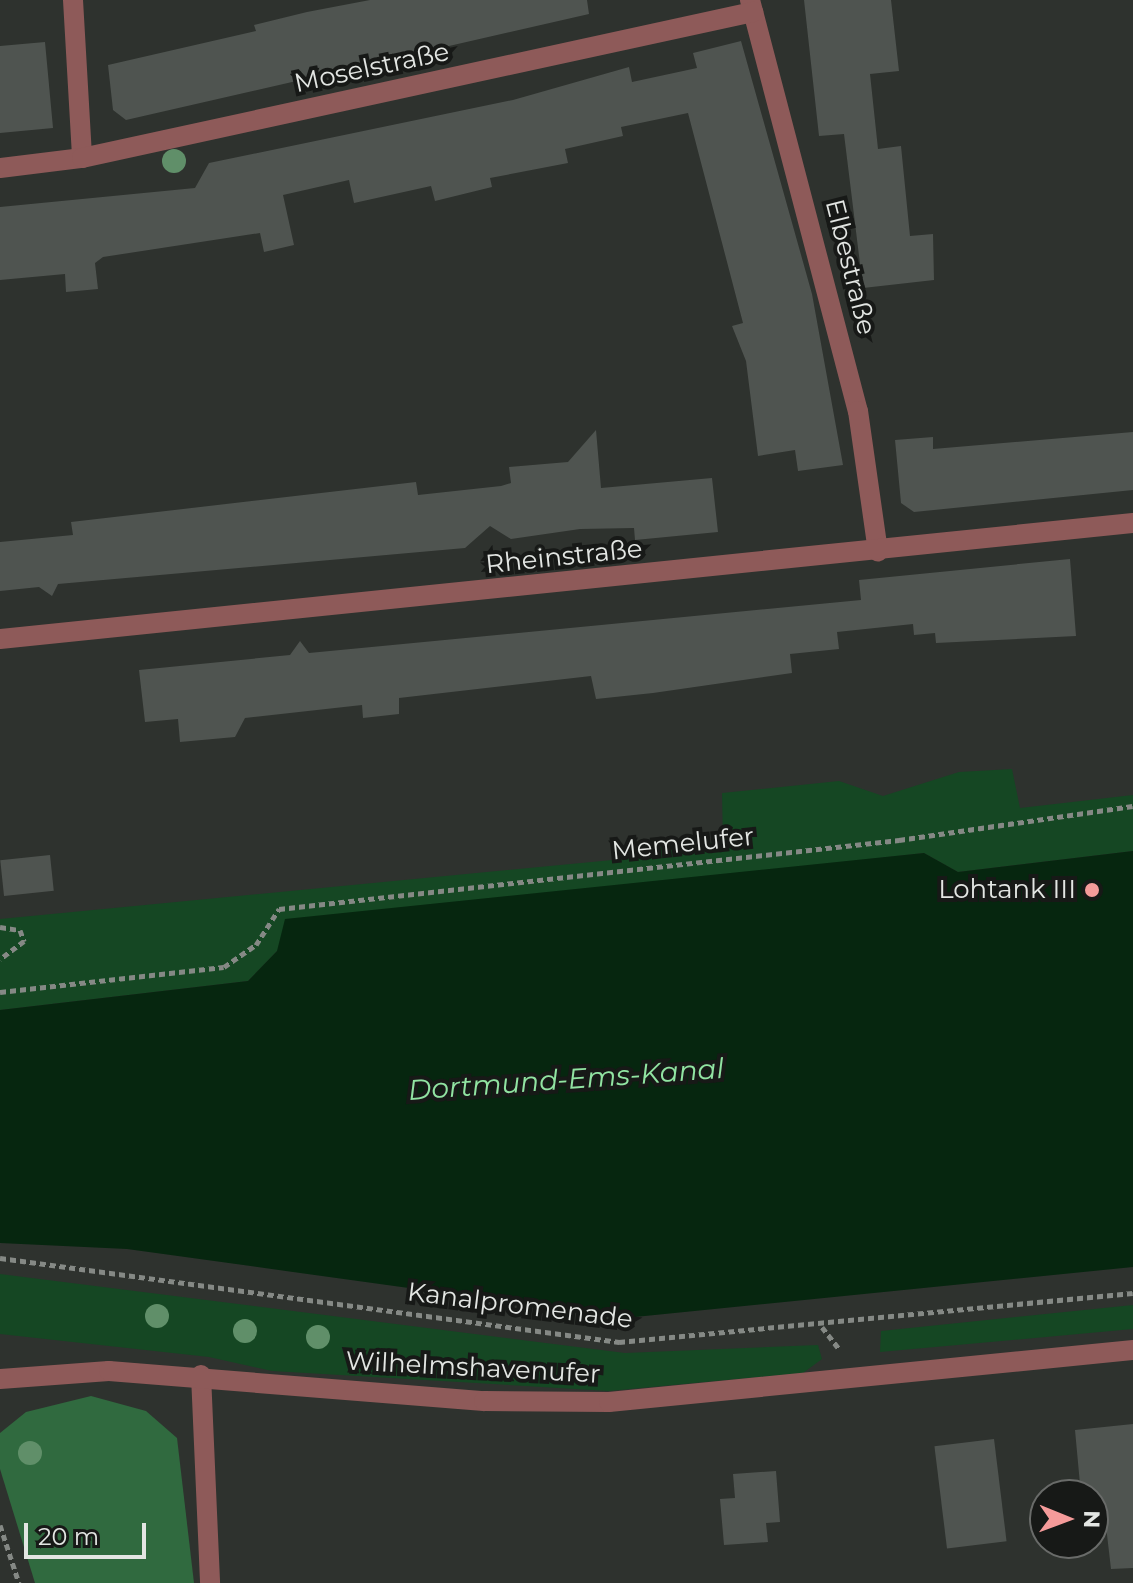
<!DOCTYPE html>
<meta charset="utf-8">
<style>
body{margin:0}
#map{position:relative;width:1133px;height:1583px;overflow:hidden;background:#2e322e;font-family:Montserrat,sans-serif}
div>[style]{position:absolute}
.green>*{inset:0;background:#154723}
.forest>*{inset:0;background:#306a3f}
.water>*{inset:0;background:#06260f}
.building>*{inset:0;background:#4f5450;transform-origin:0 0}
.path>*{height:5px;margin-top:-2.5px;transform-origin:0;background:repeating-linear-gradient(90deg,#858985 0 6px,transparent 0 10px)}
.minor>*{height:20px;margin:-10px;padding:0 10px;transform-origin:10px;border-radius:10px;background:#8e5a59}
.trees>*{width:24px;height:24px;margin:-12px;border-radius:50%;background:#608f69}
.dots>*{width:22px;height:22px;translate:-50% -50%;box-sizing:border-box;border:4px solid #171917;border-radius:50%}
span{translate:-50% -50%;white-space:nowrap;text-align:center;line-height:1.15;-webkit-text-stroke:8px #171917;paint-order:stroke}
.street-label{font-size:26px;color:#e3e6e3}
.poi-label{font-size:26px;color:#e3e6e3}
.right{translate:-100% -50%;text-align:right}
.water-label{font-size:28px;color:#91e4a2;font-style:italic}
.north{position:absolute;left:1029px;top:1479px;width:80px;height:80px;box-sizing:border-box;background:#171917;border:2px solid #696b69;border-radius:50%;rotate:91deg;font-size:22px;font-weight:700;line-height:32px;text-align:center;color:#e3e6e3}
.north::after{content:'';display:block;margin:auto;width:28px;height:36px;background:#f59b9a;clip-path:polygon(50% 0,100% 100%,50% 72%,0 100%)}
.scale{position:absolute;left:24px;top:1523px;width:122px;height:36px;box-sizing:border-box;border:4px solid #e3e6e3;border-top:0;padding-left:10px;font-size:24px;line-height:28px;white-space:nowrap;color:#e3e6e3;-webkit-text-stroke:6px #171917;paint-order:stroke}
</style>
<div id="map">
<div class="green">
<i style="clip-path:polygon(1012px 769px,1020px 808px,1133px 795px,1133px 851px,958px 872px,924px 853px,701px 878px,277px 951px,248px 981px,0 1010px,0 919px,654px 856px,655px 847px,723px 842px,722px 793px,839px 781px,883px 796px,959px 772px)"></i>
<i style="clip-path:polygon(0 1274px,625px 1353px,818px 1345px,822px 1359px,803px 1373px,609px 1391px,272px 1371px,209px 1357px,0 1334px)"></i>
<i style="clip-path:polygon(1133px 1305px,1133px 1329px,880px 1352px,881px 1331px)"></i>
</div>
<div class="forest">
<i style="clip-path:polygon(91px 1396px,146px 1411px,177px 1438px,194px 1583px,35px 1583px,0 1469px,0 1433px,26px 1412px)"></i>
</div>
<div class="water">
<i style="clip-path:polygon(1133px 851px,1133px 1267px,625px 1318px,127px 1249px,0 1243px,0 1010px,248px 981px,277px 951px,285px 919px,924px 853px,958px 872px)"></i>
</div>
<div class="building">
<i style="clip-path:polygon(587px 0,589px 14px,126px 120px,113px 110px,108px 65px,256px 31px,254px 25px,307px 12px,370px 0)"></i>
<i style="clip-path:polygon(804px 0,891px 0,899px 71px,870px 74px,878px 149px,901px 146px,910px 236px,933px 234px,934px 280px,863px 288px,844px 134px,819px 136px)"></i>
<i style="clip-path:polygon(741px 41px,812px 294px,843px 465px,798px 471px,795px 450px,758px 456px,746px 361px,732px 326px,743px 323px,688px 113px,621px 127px,623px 136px,565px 149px,568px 163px,490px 178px,492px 187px,435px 201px,431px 186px,354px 203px,349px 180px,283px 195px,294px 245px,264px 252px,260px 233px,103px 257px,95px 263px,98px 289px,66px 292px,65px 274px,0 280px,0 207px,195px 188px,209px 163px,513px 100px,629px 67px,632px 82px,697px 68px,693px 53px)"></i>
<i style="clip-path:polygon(45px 42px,53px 128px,0 133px,0 46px)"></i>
<i style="clip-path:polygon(596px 430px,601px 488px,712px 478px,718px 532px,635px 540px,634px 528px,580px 529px,511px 539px,490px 526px,465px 548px,58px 584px,52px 596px,39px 587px,0 591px,0 542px,73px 535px,71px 522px,416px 482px,418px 495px,501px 486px,511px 483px,509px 467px,568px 462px)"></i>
<i style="clip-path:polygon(1133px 432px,1133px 490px,914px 512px,901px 503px,895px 440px,933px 437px,933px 449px)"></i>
<i style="clip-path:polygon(1070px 559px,1076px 636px,936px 643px,935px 633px,914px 635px,913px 624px,837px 632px,839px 649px,790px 654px,792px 673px,653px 693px,596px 699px,591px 676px,399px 698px,399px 714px,363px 718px,362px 705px,245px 718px,235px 737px,180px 742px,178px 719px,145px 722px,139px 670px,290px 655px,300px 641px,309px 653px,861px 600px,859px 580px)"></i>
<i style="left:50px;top:855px;width:36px;height:50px;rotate:84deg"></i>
<i style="clip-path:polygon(1133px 1424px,1133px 1568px,1111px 1569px,1104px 1509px,1093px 1510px,1093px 1495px,1081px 1495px,1075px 1430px)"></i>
<i style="left:994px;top:1439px;width:103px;height:60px;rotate:83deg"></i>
<i style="clip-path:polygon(776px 1471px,780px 1522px,766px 1523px,768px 1542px,724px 1545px,720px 1499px,735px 1498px,733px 1474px)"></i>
</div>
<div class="path">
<i style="left:0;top:927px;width:20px;rotate:9deg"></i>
<i style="left:20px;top:930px;width:12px;rotate:70deg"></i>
<i style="left:24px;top:941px;width:30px;rotate:143deg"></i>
<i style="left:0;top:992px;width:225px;rotate:-6.4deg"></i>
<i style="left:224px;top:967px;width:39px;rotate:-35deg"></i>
<i style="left:256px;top:945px;width:43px;rotate:-57.4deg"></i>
<i style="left:279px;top:909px;width:624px;rotate:-6.35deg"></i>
<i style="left:899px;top:840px;width:236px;rotate:-8.3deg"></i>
<i style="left:0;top:1258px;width:625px;rotate:7.73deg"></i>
<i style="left:619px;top:1342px;width:516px;rotate:-5.45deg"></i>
<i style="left:822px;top:1327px;width:29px;rotate:52deg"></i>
<i style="left:0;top:1525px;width:61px;rotate:71.9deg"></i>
</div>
<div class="minor">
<i style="left:73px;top:0;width:158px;rotate:86.7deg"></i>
<i style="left:750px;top:0;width:425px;rotate:75.3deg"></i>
<i style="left:858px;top:411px;width:142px;rotate:81.9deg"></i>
<i style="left:0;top:168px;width:83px;rotate:-7deg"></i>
<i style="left:82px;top:158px;width:687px;rotate:-12.28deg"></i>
<i style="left:0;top:639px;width:1139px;rotate:-5.85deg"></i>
<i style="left:201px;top:1375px;width:208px;rotate:87.5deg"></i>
<i style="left:0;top:1379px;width:109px;rotate:-4.2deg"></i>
<i style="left:109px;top:1371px;width:376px;rotate:4.6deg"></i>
<i style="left:484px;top:1401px;width:125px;rotate:0.5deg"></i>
<i style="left:609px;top:1402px;width:527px;rotate:-5.67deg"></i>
</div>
<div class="trees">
<i style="left:174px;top:161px"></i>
<i style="left:157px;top:1316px"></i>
<i style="left:245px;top:1331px"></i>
<i style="left:318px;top:1337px"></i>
<i style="left:30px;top:1453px"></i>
</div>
<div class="dots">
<i style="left:1092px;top:890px;background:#f59b9a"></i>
</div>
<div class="street-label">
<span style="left:372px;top:68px;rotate:-12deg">Moselstraße</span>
<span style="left:850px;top:267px;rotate:76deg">Elbestraße</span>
<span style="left:564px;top:557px;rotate:-6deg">Rheinstraße</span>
<span style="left:683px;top:844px;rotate:-6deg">Memelufer</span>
<span style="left:520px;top:1306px;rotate:7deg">Kanalpromenade</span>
<span style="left:473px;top:1368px;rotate:3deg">Wilhelmshavenufer</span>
</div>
<div class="poi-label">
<span class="right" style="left:1076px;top:890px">Lohtank III</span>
</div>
<div class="water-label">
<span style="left:566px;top:1079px;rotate:-4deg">Dortmund-Ems-Kanal</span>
</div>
<div class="north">N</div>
<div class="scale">20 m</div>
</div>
